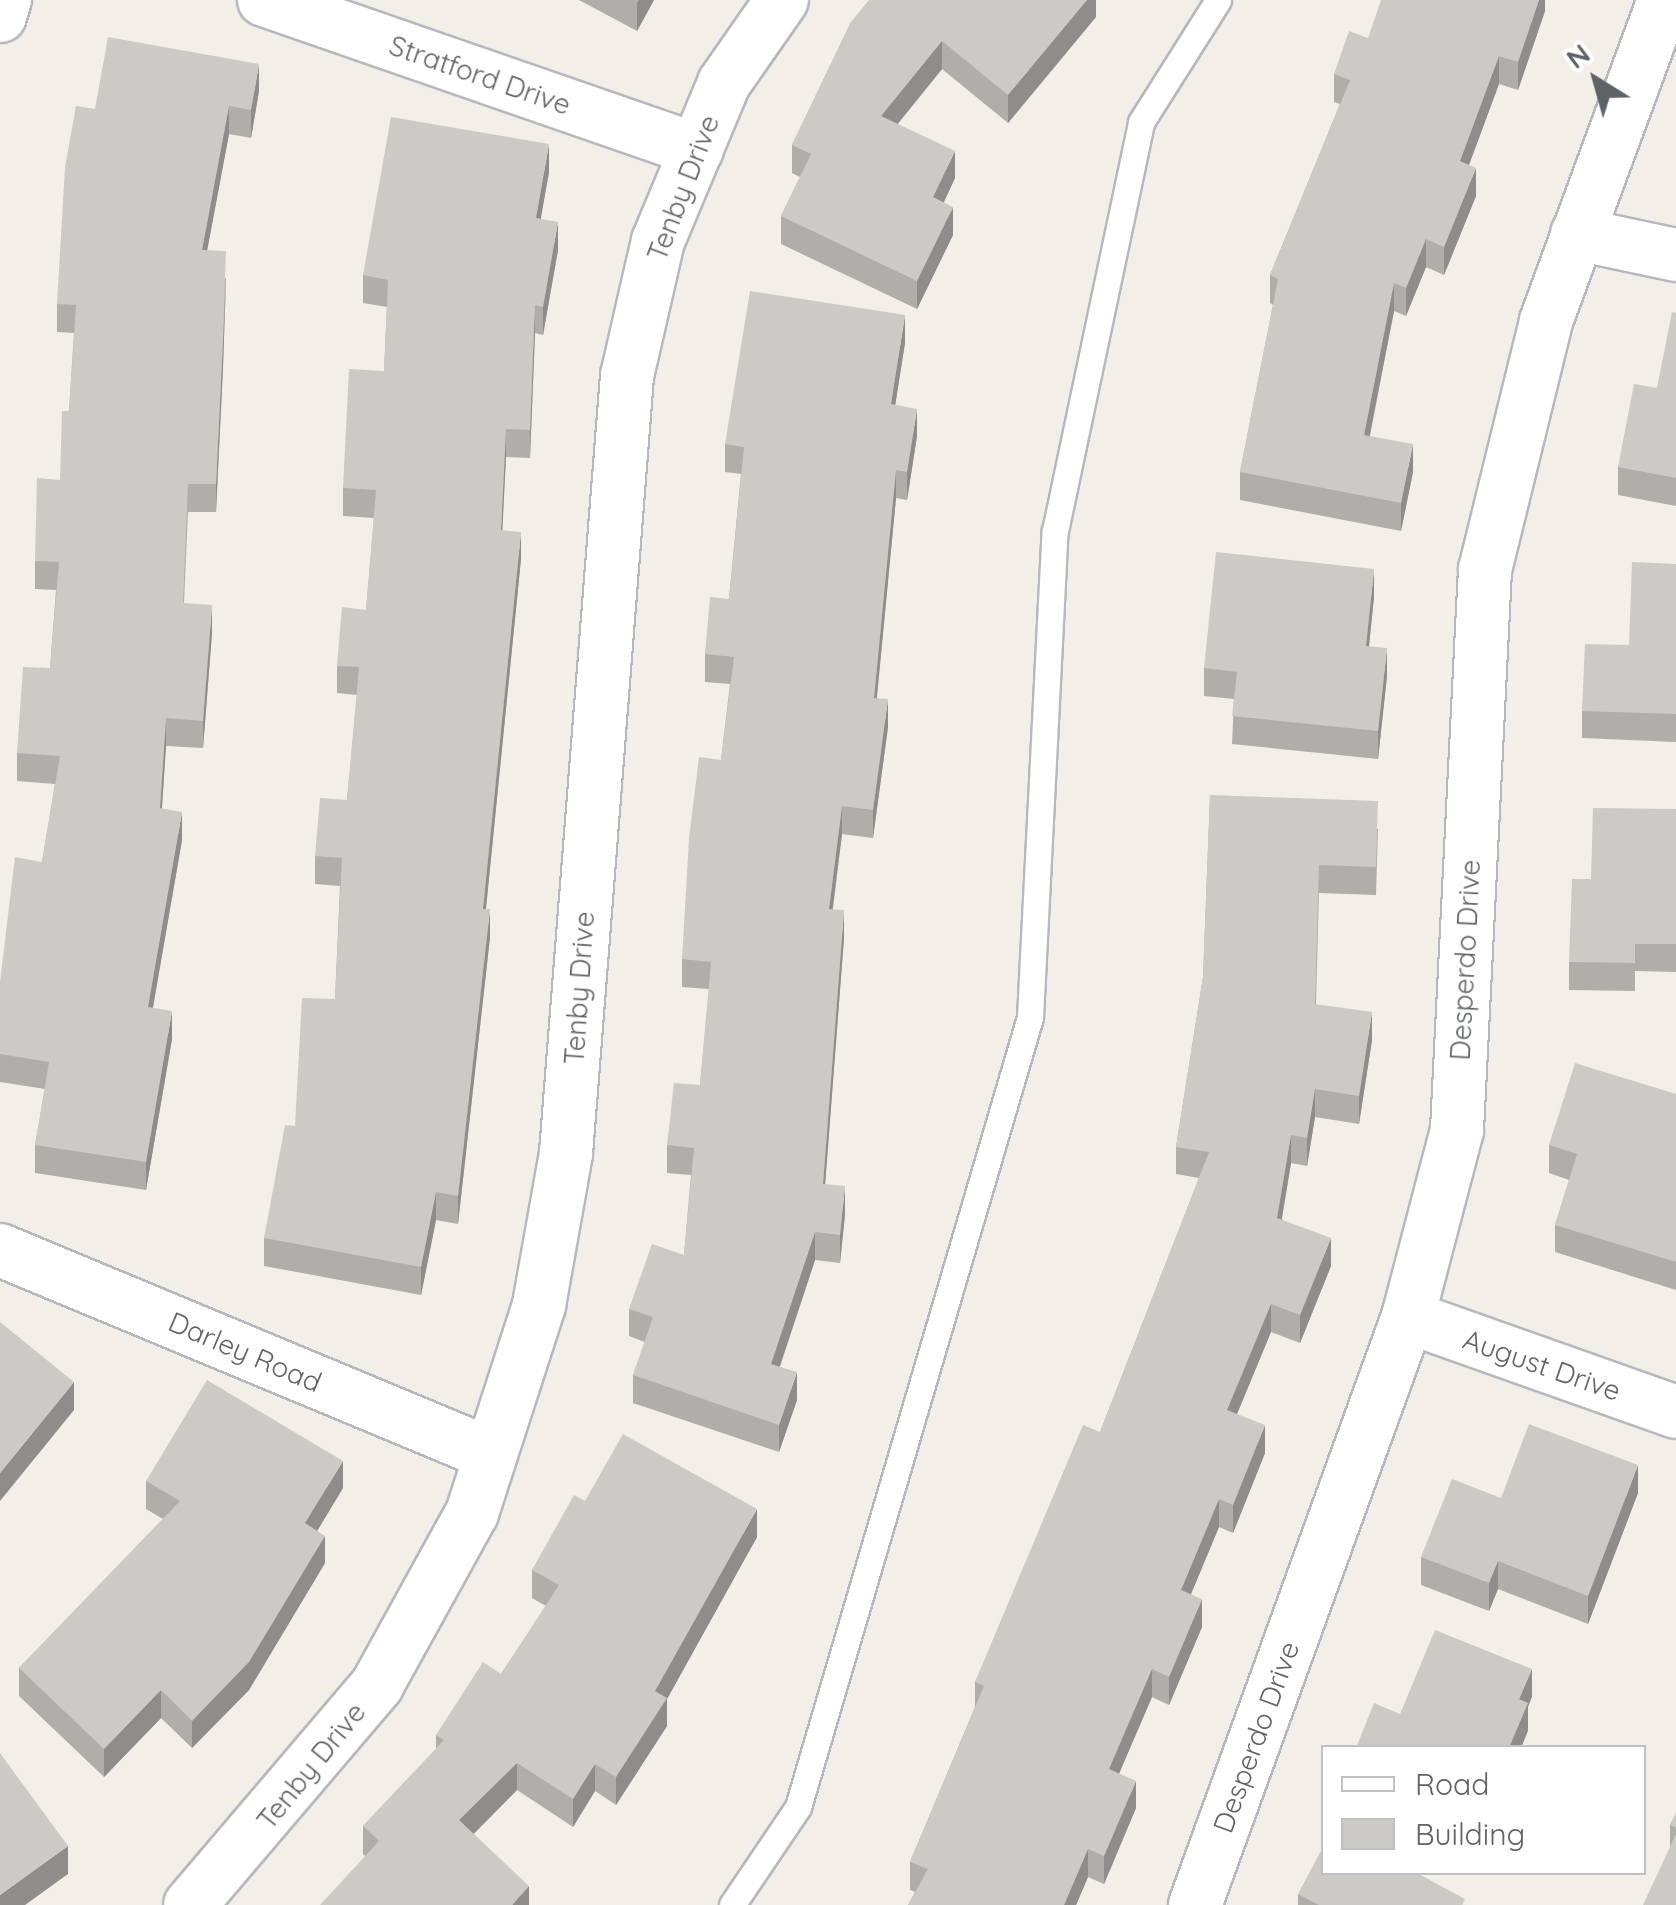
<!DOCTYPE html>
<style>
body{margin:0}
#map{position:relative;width:1676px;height:1905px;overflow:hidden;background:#f1efe8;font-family:Quicksand,sans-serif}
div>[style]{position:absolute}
.roads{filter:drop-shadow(2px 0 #b5b8bc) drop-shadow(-2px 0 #b5b8bc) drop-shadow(0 2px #b5b8bc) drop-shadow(0 -2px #b5b8bc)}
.lane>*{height:25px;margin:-12.5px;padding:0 12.5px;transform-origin:12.5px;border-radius:12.5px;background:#fff}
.street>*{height:52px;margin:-26px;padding:0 26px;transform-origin:26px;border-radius:26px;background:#fff}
.wall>*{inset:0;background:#afaea9}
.shaded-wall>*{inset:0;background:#8f8d8a}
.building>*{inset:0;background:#cccac5}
span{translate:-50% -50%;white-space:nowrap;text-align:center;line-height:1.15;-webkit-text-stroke:8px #fff;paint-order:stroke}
.street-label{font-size:28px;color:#5f6368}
.legend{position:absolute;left:1321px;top:1745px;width:325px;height:130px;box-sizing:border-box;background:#fff;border:2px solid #bfc1c3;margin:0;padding:12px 18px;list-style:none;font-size:30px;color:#5f6368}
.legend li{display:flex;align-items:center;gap:20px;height:50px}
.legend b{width:50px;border:2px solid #bfc1c3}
.north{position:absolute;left:1546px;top:30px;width:100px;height:100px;-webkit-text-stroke:8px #fff;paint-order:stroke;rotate:323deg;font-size:28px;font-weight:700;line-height:40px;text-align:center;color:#5f6368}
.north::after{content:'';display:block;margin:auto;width:35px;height:45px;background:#5f6368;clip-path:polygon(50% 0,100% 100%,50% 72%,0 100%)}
</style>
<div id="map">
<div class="roads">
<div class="lane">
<i style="left:732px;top:1905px;width:118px;rotate:-56deg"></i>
<i style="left:798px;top:1807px;width:823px;rotate:-73.63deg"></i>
<i style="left:1030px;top:1017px;width:487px;rotate:-87.1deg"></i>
<i style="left:1055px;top:531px;width:418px;rotate:-78.1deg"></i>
<i style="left:1141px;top:122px;width:144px;rotate:-57.7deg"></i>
</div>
<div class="street">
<i style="left:264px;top:0;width:458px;rotate:19.1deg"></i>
<i style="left:0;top:16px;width:17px;rotate:-73deg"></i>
<i style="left:1577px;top:234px;width:101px;rotate:12deg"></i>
<i style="left:0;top:1250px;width:531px;rotate:22.6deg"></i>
<i style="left:1408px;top:1317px;width:284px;rotate:19.5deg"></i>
<i style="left:190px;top:1905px;width:289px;rotate:-49.6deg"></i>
<i style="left:377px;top:1685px;width:196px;rotate:-61.1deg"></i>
<i style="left:472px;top:1513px;width:219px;rotate:-72.1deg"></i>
<i style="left:539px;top:1305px;width:154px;rotate:-79.9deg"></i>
<i style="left:566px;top:1153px;width:779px;rotate:-85.51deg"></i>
<i style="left:627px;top:376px;width:139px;rotate:-77.1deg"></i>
<i style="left:658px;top:241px;width:171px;rotate:-67.3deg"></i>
<i style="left:724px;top:83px;width:101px;rotate:-55.1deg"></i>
<i style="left:1195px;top:1905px;width:625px;rotate:-70.09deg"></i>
<i style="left:1408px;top:1317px;width:193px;rotate:-75.3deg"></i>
<i style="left:1457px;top:1130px;width:561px;rotate:-87.14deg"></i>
<i style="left:1485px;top:570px;width:256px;rotate:-76.2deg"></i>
<i style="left:1546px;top:321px;width:342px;rotate:-69.8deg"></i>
</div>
</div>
<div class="wall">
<i style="clip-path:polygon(579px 0,654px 0,637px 31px)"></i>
<i style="clip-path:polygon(1096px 0,1096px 17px,1008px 123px,942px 69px,898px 124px,955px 178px,944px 202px,953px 235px,917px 309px,781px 244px,781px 216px,800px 177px,792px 173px,792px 145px,851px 22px)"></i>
<i style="clip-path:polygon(1545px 0,1545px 11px,1518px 90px,1499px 84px,1469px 165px,1476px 196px,1444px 275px,1426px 267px,1406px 316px,1394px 311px,1370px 436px,1413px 472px,1401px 531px,1240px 500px,1240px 472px,1273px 305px,1270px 303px,1270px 275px,1340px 104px,1334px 102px,1334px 74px,1368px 38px)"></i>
<i style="clip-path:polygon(259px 91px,251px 138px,229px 134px,207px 250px,226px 279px,223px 367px,216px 512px,188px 512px,184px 603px,212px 633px,203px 748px,166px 746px,162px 808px,182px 840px,153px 1008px,172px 1039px,146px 1190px,35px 1173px,35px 1145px,45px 1089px,0 1082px,0 982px,42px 862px,55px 784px,17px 781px,17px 753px,50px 668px,56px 590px,35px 589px,35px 561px,60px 480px,69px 411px,74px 333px,57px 332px,57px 304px,95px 109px)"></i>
<i style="clip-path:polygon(549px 172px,540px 219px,558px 250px,543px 335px,535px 333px,530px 458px,506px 457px,502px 530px,521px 559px,486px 909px,490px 937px,458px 1224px,436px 1220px,421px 1295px,264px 1266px,264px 1238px,295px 1126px,335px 999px,340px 886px,315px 884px,315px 856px,347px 800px,357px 695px,337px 693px,337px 666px,366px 610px,374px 518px,343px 516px,343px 488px,384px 371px,387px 307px,363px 303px,363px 275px)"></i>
<i style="clip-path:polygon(1676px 313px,1676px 506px,1618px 495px,1618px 467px,1657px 388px)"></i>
<i style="clip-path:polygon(905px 343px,895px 405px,917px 436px,907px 500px,896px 498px,877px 698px,888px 727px,873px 838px,842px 834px,833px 909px,844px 938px,825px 1184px,845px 1214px,840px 1263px,815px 1260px,780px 1367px,797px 1400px,779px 1452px,633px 1403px,633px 1375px,645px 1342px,629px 1336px,629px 1309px,684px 1255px,691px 1175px,667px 1173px,667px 1145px,700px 1085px,709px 989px,682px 987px,682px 959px,721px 760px,730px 684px,705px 682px,705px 654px,729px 599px,741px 474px,725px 472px,725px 444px)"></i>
<i style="clip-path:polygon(1676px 564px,1676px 742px,1582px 738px,1582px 711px,1629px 645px)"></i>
<i style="clip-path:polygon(1374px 597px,1369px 646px,1387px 676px,1378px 759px,1232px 744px,1234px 699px,1204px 696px,1204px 668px)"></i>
<i style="clip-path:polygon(1210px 795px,1378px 829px,1376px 895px,1319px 893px,1316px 1004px,1372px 1040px,1359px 1124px,1315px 1117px,1307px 1166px,1291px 1163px,1282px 1219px,1331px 1266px,1300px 1343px,1271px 1332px,1237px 1414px,1265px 1453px,1233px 1533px,1219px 1527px,1191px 1594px,1202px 1627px,1169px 1705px,1152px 1697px,1119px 1773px,1136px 1808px,1104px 1884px,1088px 1877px,1076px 1905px,908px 1905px,915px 1892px,910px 1890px,910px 1862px,975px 1707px,975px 1682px,1100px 1432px,1199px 1178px,1176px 1174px,1176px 1147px,1203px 977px)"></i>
<i style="clip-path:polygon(1676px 809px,1676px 972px,1635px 971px,1635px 991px,1569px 990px,1569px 962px,1591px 879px)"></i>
<i style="clip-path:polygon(1676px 1094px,1676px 1290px,1555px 1252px,1555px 1225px,1569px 1180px,1549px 1173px,1549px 1145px)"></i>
<i style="clip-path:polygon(146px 1481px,343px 1488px,317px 1531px,325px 1563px,249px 1690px,192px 1748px,161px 1718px,104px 1777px,19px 1696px,19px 1668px,163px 1519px,146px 1509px)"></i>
<i style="clip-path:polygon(1638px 1493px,1588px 1624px,1498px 1589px,1489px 1611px,1421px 1585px,1421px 1557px)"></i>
<i style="clip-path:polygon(585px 1501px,757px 1537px,667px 1699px,667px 1726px,616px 1805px,595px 1791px,573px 1827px,517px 1790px,474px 1834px,529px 1905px,365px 1856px,363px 1854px,363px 1826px,436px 1749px,436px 1735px,501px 1674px,546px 1606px,532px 1598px,532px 1570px)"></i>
<i style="clip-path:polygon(1676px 1813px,1676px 1905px,1670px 1847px,1670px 1825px)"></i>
<i style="clip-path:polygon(1298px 1894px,1465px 1905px,1298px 1905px)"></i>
</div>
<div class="shaded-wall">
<i style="clip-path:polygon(639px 0,654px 0,637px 31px,637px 3px)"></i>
<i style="clip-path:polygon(1087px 0,1096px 0,1096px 17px,1008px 123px,1008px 95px)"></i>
<i style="clip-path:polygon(1539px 0,1545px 0,1545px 11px,1518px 90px,1518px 62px)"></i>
<i style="clip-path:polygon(942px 41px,942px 69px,881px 144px,881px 116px)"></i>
<i style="clip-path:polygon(1499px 56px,1499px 84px,1460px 189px,1460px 161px)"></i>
<i style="clip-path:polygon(259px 64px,259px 91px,251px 138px,251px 110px)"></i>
<i style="clip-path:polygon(229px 106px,229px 134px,202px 278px,202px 250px)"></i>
<i style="clip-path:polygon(549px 144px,549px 172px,536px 246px,536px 218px)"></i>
<i style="clip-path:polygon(955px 151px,955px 178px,933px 225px,933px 197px)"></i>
<i style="clip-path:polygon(1476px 168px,1476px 196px,1444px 275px,1444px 247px)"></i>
<i style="clip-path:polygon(953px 207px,953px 235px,917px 309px,917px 281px)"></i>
<i style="clip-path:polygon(558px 222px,558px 250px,543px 335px,543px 307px)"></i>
<i style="clip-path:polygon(1426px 239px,1426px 267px,1406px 316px,1406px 288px)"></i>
<i style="clip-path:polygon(226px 279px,223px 367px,216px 512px,216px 484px)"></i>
<i style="clip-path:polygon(1394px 283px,1394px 311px,1364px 463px,1364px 435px)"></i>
<i style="clip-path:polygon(535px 305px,535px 333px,530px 458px,530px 430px)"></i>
<i style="clip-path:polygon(905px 315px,905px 343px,891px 432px,891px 404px)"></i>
<i style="clip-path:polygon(917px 409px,917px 436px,907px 500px,907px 472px)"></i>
<i style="clip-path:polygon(506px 429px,506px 457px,501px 558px,501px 530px)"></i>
<i style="clip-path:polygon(1413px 444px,1413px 472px,1401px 531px,1401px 503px)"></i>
<i style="clip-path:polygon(896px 470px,896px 498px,874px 725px,874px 698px)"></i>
<i style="clip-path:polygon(521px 532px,521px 559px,483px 937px,483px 909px)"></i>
<i style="clip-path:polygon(1374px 569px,1374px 597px,1366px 674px,1366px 646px)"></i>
<i style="clip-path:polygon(212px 605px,212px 633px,203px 748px,203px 721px)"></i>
<i style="clip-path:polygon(1387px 648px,1387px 676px,1378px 759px,1378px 731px)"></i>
<i style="clip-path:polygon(888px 699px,888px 727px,873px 838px,873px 810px)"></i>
<i style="clip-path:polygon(166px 718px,166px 746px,160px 836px,160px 808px)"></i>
<i style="clip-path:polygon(842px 806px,842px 834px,829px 936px,829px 909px)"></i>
<i style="clip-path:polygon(182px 812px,182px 840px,148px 1035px,148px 1007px)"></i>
<i style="clip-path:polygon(490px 909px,490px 937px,458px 1224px,458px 1196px)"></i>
<i style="clip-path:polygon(844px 910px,844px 938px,823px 1212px,823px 1184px)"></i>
<i style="clip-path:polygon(172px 1011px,172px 1039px,146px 1190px,146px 1162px)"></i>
<i style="clip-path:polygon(1372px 1012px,1372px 1040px,1359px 1124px,1359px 1096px)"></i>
<i style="clip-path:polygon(1315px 1089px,1315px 1117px,1307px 1166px,1307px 1138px)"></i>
<i style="clip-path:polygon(1291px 1135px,1291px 1163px,1277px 1246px,1277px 1218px)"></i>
<i style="clip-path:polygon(845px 1186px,845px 1214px,840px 1263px,840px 1235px)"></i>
<i style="clip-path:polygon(436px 1192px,436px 1220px,421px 1295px,421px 1267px)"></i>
<i style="clip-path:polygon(815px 1232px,815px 1260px,771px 1392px,771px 1364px)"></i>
<i style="clip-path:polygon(1331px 1238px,1331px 1266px,1300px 1343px,1300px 1315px)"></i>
<i style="clip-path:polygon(1271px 1304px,1271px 1332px,1227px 1438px,1227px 1410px)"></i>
<i style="clip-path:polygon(797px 1372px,797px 1400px,779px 1452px,779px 1425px)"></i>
<i style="clip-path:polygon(74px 1382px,74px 1410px,0 1501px,0 1473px)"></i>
<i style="clip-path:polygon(1265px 1425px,1265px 1453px,1233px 1533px,1233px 1505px)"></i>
<i style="clip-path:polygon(343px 1461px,343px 1488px,305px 1551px,305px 1523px)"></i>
<i style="clip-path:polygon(1638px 1465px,1638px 1493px,1588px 1624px,1588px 1596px)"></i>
<i style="clip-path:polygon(1219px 1499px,1219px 1527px,1181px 1618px,1181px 1590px)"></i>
<i style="clip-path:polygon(757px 1509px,757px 1537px,667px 1699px,667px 1726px,616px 1805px,616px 1777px,655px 1691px)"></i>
<i style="clip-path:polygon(325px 1536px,325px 1563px,249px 1690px,192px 1748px,192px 1721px)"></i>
<i style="clip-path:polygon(1498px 1561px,1498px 1589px,1489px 1611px,1489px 1583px)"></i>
<i style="clip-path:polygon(1202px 1599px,1202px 1627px,1169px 1705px,1169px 1677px)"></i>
<i style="clip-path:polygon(1152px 1669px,1152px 1697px,1109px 1797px,1109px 1769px)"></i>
<i style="clip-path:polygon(1532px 1669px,1532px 1697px,1528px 1707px,1528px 1731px,1521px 1748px,1509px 1748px,1519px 1699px)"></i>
<i style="clip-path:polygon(161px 1690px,161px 1718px,104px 1777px,104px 1749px)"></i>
<i style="clip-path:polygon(517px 1763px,517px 1790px,459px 1848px,459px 1820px)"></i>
<i style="clip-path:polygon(595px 1764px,595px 1791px,573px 1827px,573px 1799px)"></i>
<i style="clip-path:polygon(1136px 1781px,1136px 1808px,1104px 1884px,1104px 1856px)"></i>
<i style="clip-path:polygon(68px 1846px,68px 1874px,25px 1905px,0 1905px,0 1895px)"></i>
<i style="clip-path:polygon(1088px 1849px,1088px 1877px,1076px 1905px,1064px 1905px)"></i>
<i style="clip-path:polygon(529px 1886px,529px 1905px,512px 1905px)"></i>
</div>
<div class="building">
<i style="clip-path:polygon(869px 0,1087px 0,1008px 95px,942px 41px,881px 116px,955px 151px,933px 197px,953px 207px,917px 281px,781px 216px,811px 154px,792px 145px,851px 22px)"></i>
<i style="clip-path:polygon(1381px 0,1539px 0,1518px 62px,1499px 56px,1460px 161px,1476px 168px,1444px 247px,1426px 239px,1406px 288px,1394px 283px,1364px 435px,1413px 444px,1401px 503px,1240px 472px,1278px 279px,1270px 275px,1350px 80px,1334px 74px,1349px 31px,1368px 38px)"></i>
<i style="clip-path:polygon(108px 37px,259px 64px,251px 110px,229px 106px,202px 250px,226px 251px,223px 339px,216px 484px,188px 484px,183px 603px,212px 605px,203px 721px,166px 718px,160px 808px,182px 812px,148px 1007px,172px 1011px,146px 1162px,35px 1145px,49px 1062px,0 1054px,0 982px,15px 857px,42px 862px,60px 756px,17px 753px,23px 667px,50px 668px,59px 562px,35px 561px,37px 478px,60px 480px,62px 411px,69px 411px,76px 305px,57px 304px,65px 167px,76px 106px,95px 109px)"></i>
<i style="clip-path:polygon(391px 117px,549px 144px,536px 218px,558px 222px,543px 307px,535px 305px,530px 430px,506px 429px,501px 530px,521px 532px,483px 909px,490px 909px,458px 1196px,436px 1192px,421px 1267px,264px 1238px,285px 1125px,295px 1126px,302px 998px,335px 999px,342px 858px,315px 856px,320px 798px,347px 800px,359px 667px,337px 666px,342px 607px,366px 610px,376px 490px,343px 488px,349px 369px,384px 371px,388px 280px,363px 275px)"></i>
<i style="clip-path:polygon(750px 291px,905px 315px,891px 404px,917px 409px,907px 472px,896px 470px,874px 698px,888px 699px,873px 810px,842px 806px,829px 909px,844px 910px,823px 1184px,845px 1186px,840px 1235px,815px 1232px,771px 1364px,797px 1372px,779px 1425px,633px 1375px,653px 1317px,629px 1309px,652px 1244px,684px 1255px,694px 1148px,667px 1145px,674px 1083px,700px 1085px,711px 962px,682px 959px,689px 838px,699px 757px,721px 760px,734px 657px,705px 654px,710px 597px,729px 599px,744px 447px,725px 444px)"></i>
<i style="clip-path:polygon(1672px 312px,1676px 313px,1676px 478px,1618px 467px,1634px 384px,1657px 388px)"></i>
<i style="clip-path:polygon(1216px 552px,1374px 569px,1366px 646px,1387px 648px,1378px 731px,1232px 716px,1237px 672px,1204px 668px)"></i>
<i style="clip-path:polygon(1632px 562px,1676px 564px,1676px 714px,1582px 711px,1585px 644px,1629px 645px)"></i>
<i style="clip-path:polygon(1210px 795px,1378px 801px,1376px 867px,1319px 865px,1315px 1004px,1372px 1012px,1359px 1096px,1315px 1089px,1307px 1138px,1291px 1135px,1277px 1218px,1331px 1238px,1300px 1315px,1271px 1304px,1227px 1410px,1265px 1425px,1233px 1505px,1219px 1499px,1181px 1590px,1202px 1599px,1169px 1677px,1152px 1669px,1109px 1769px,1136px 1781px,1104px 1856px,1088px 1849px,1064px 1905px,908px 1905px,928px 1869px,910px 1862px,984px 1686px,975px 1682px,1083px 1425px,1100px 1432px,1209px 1152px,1176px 1147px,1203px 977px)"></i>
<i style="clip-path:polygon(1593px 808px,1676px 809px,1676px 944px,1635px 944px,1635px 963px,1569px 962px,1572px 879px,1591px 879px)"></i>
<i style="clip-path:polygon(1575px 1063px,1676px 1094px,1676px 1262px,1555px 1225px,1577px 1154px,1549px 1145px)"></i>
<i style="clip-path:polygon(0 1322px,74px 1382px,0 1473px)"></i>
<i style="clip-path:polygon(207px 1380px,343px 1461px,305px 1523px,325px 1536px,249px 1662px,192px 1721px,161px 1690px,104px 1749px,19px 1668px,180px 1501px,146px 1481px)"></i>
<i style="clip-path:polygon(1529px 1424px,1638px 1465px,1588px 1596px,1498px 1561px,1489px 1583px,1421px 1557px,1452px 1479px,1501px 1498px)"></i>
<i style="clip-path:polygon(623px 1434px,757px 1509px,655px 1691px,667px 1698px,616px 1777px,595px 1764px,573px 1799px,517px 1763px,459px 1820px,529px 1886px,512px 1905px,320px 1905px,379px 1841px,363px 1826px,444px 1740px,436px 1735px,483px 1662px,501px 1674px,559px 1585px,532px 1570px,574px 1495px,585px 1501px)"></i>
<i style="clip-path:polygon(1435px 1630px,1532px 1669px,1519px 1699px,1528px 1703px,1509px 1748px,1356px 1748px,1374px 1703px,1400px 1714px)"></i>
<i style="clip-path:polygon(0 1753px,68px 1846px,0 1895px)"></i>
<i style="clip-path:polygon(1676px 1813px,1676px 1828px,1670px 1825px)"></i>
<i style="clip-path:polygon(1676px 1834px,1676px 1905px,1643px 1905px)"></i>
<i style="clip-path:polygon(1324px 1845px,1324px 1872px,1415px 1872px,1465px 1899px,1462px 1905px,1319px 1905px,1298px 1894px)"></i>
</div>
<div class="street-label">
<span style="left:480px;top:75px;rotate:19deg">Stratford Drive</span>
<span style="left:683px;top:188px;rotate:-69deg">Tenby Drive</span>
<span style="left:1465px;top:960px;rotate:-87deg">Desperdo Drive</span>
<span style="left:579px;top:988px;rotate:-86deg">Tenby Drive</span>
<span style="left:245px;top:1352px;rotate:23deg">Darley Road</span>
<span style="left:1542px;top:1365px;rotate:19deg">August Drive</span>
<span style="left:1256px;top:1737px;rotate:-70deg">Desperdo Drive</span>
<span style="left:311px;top:1766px;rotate:-51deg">Tenby Drive</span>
</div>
<ul class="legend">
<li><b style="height:12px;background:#fff"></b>Road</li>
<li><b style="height:28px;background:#cccac5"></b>Building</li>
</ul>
<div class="north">N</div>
</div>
